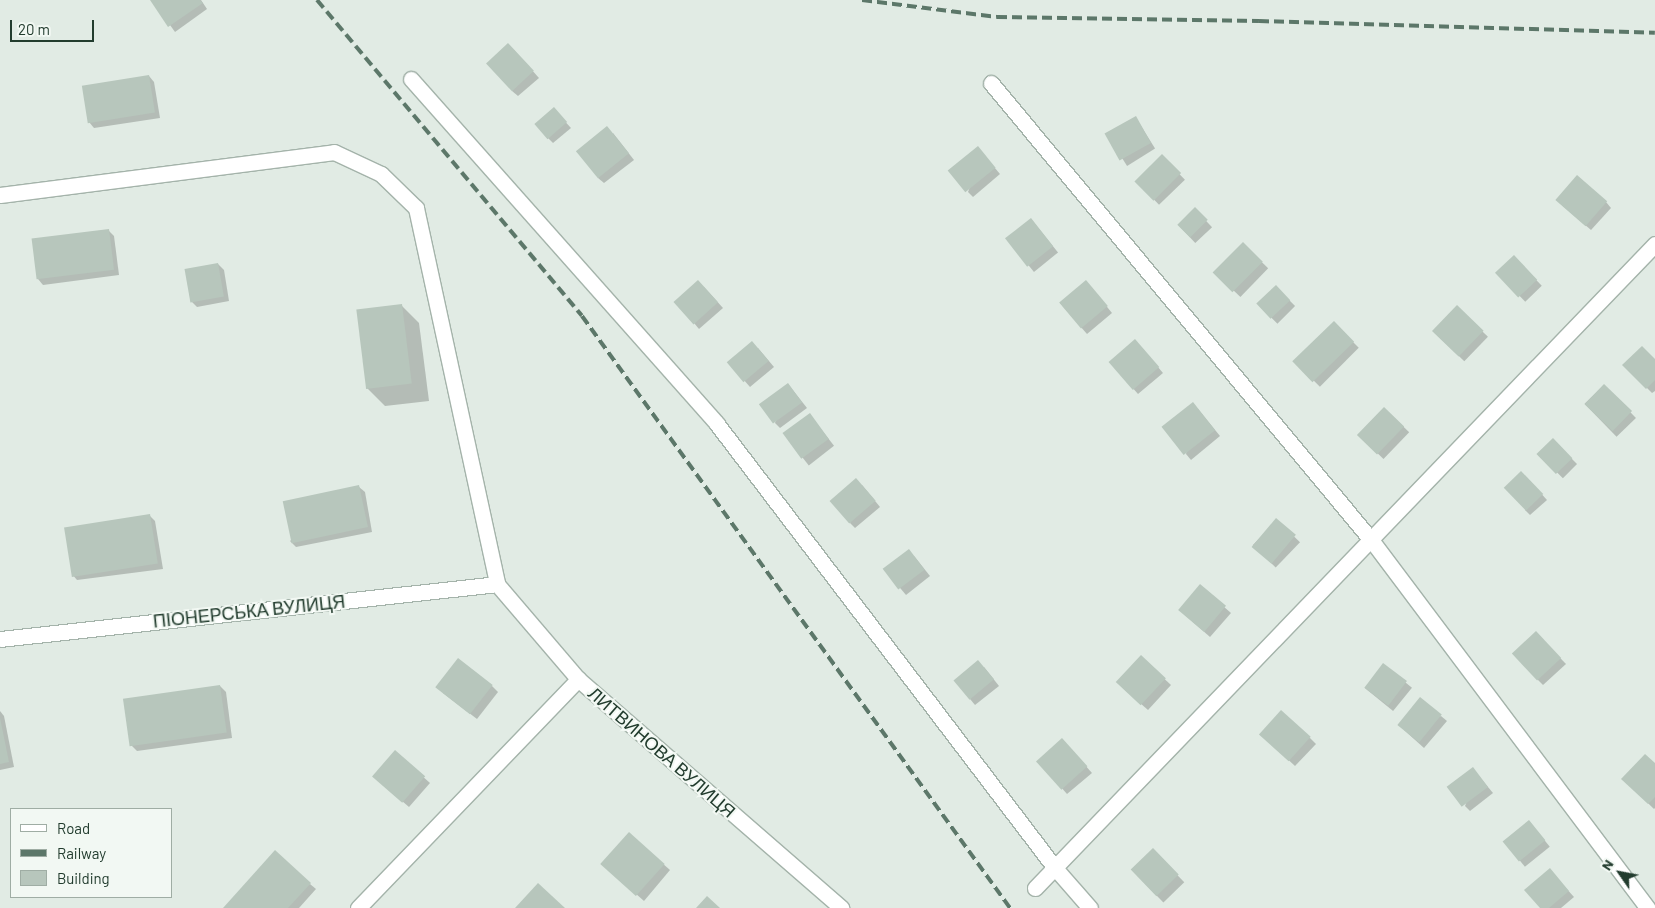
<!DOCTYPE html>
<meta charset="utf-8">
<style>
body{margin:0}
#map{position:relative;width:1655px;height:908px;overflow:hidden;background:#e1ebe4;font-family:Barlow,sans-serif}
div>[style]{position:absolute}
.shadow>*{inset:0;background:#0003;transform-origin:0 0}
.building>*{inset:0;background:#b7c6bc;transform-origin:0 0}
.roads{filter:drop-shadow(1px 0 #a4b3aa) drop-shadow(-1px 0 #a4b3aa) drop-shadow(0 1px #a4b3aa) drop-shadow(0 -1px #a4b3aa)}
.minor>*{height:15px;margin:-7.5px;padding:0 7.5px;transform-origin:7.5px;border-radius:7.5px;background:#fff}
.rail>*{height:4px;margin-top:-2px;transform-origin:0;background:repeating-linear-gradient(90deg,#5c7769 0 10px,transparent 0 15px)}
span{translate:-50% -50%;white-space:nowrap;text-align:center;line-height:1.15;-webkit-text-stroke:4px #f2f8f3;paint-order:stroke}
.street-label{font-size:18px;color:#223c2e}
.legend{position:absolute;left:10px;top:808px;width:162px;height:90px;box-sizing:border-box;background:#f2f8f3;border:1px solid #9fada4;margin:0;padding:6px 9px;list-style:none;font-size:15px;color:#223c2e}
.legend li{display:flex;align-items:center;gap:10px;height:25px}
.legend b{width:25px;border:1px solid #9fada4}
.north{position:absolute;left:1595px;top:848px;width:50px;height:50px;-webkit-text-stroke:4px #f2f8f3;paint-order:stroke;rotate:303deg;font-size:14px;font-weight:700;line-height:20px;text-align:center;color:#223c2e}
.north::after{content:'';display:block;margin:auto;width:18px;height:22px;background:#223c2e;clip-path:polygon(50% 0,100% 100%,50% 72%,0 100%)}
.scale{position:absolute;left:10px;top:20px;width:84px;height:22px;box-sizing:border-box;border:2px solid #223c2e;border-top:0;padding-left:6px;font-size:15px;line-height:18px;white-space:nowrap;color:#223c2e;-webkit-text-stroke:4px #f2f8f3;paint-order:stroke}
</style>
<div id="map">
<div class="shadow">
<i style="clip-path:polygon(152px 0,201px 0,207px 9px,175px 32px)"></i>
<i style="clip-path:polygon(514px 50px,539px 78px,518px 96px,512px 91px)"></i>
<i style="clip-path:polygon(149px 76px,154px 82px,160px 118px,94px 128px,89px 122px)"></i>
<i style="clip-path:polygon(559px 115px,571px 128px,553px 143px,548px 138px)"></i>
<i style="left:1136px;top:118px;width:36px;height:33px;rotate:58deg"></i>
<i style="clip-path:polygon(613px 133px,634px 160px,604px 183px,598px 178px)"></i>
<i style="clip-path:polygon(983px 154px,1000px 174px,973px 197px,968px 192px)"></i>
<i style="left:1162px;top:156px;width:33px;height:36px;rotate:46deg"></i>
<i style="clip-path:polygon(1606px 202px,1611px 208px,1591px 230px,1563px 206px)"></i>
<i style="left:1195px;top:209px;width:25px;height:23px;rotate:47deg"></i>
<i style="left:1031px;top:219px;width:43px;height:31px;rotate:51deg"></i>
<i style="clip-path:polygon(108px 230px,114px 236px,119px 275px,43px 285px,38px 279px)"></i>
<i style="left:1243px;top:244px;width:35px;height:40px;rotate:44deg"></i>
<i style="left:1514px;top:257px;width:40px;height:23px;rotate:46deg"></i>
<i style="clip-path:polygon(218px 264px,224px 270px,229px 301px,197px 307px,191px 301px)"></i>
<i style="clip-path:polygon(704px 287px,723px 308px,699px 329px,694px 323px)"></i>
<i style="clip-path:polygon(1091px 287px,1112px 313px,1087px 334px,1060px 303px)"></i>
<i style="left:1276px;top:287px;width:27px;height:25px;rotate:45deg"></i>
<i style="clip-path:polygon(401px 305px,419px 323px,429px 401px,385px 406px,367px 388px)"></i>
<i style="left:1457px;top:307px;width:43px;height:34px;rotate:44deg"></i>
<i style="left:1334px;top:323px;width:35px;height:55px;rotate:45deg"></i>
<i style="clip-path:polygon(1141px 347px,1163px 373px,1138px 394px,1110px 362px)"></i>
<i style="clip-path:polygon(758px 348px,774px 367px,750px 387px,728px 362px)"></i>
<i style="clip-path:polygon(1655px 360px,1655px 391px,1652px 393px,1624px 365px)"></i>
<i style="clip-path:polygon(788px 384px,807px 408px,780px 428px,775px 423px)"></i>
<i style="left:1604px;top:385px;width:46px;height:27px;rotate:46deg"></i>
<i style="left:1384px;top:408px;width:35px;height:37px;rotate:44deg"></i>
<i style="clip-path:polygon(1198px 409px,1220px 436px,1191px 460px,1186px 454px)"></i>
<i style="left:810px;top:415px;width:39px;height:32px;rotate:52deg"></i>
<i style="left:1553px;top:440px;width:34px;height:20px;rotate:45deg"></i>
<i style="clip-path:polygon(1527px 478px,1547px 500px,1530px 515px,1525px 510px)"></i>
<i style="clip-path:polygon(862px 485px,880px 507px,855px 528px,850px 523px)"></i>
<i style="clip-path:polygon(359px 487px,365px 492px,372px 532px,296px 547px,290px 541px)"></i>
<i style="clip-path:polygon(149px 515px,155px 521px,163px 569px,77px 580px,72px 574px)"></i>
<i style="left:1277px;top:520px;width:32px;height:35px;rotate:44deg"></i>
<i style="clip-path:polygon(914px 556px,930px 576px,906px 595px,885px 570px)"></i>
<i style="clip-path:polygon(1200px 586px,1231px 613px,1210px 637px,1185px 615px)"></i>
<i style="clip-path:polygon(1536px 633px,1566px 664px,1543px 685px,1538px 680px)"></i>
<i style="clip-path:polygon(1141px 657px,1171px 685px,1148px 710px,1123px 688px)"></i>
<i style="left:1384px;top:665px;width:36px;height:30px;rotate:39deg"></i>
<i style="clip-path:polygon(984px 667px,999px 686px,975px 705px,970px 699px)"></i>
<i style="clip-path:polygon(220px 686px,226px 692px,232px 738px,137px 751px,131px 745px)"></i>
<i style="clip-path:polygon(492px 686px,498px 692px,477px 719px,443px 693px)"></i>
<i style="clip-path:polygon(0 711px,4px 716px,14px 767px,0 770px)"></i>
<i style="clip-path:polygon(1441px 716px,1447px 721px,1424px 748px,1404px 730px)"></i>
<i style="clip-path:polygon(1310px 738px,1316px 744px,1295px 766px,1266px 739px)"></i>
<i style="clip-path:polygon(1068px 746px,1092px 773px,1067px 794px,1038px 761px)"></i>
<i style="clip-path:polygon(395px 752px,430px 783px,409px 807px,380px 782px)"></i>
<i style="clip-path:polygon(1655px 765px,1655px 808px,1654px 809px,1623px 779px)"></i>
<i style="clip-path:polygon(1478px 775px,1493px 793px,1470px 811px,1465px 806px)"></i>
<i style="left:1529px;top:821px;width:33px;height:32px;rotate:51deg"></i>
<i style="clip-path:polygon(629px 834px,670px 870px,644px 901px,608px 869px)"></i>
<i style="left:1153px;top:850px;width:45px;height:29px;rotate:46deg"></i>
<i style="clip-path:polygon(1555px 876px,1574px 897px,1561px 908px,1541px 908px)"></i>
<i style="clip-path:polygon(310px 884px,316px 889px,299px 908px,225px 908px)"></i>
</div>
<div class="building">
<i style="clip-path:polygon(150px 0,200px 0,203px 3px,168px 27px)"></i>
<i style="left:508px;top:43px;width:38px;height:30px;rotate:47deg"></i>
<i style="left:149px;top:75px;width:38px;height:68px;rotate:81deg"></i>
<i style="left:554px;top:107px;width:20px;height:26px;rotate:49deg"></i>
<i style="left:1136px;top:116px;width:31px;height:36px;rotate:61deg"></i>
<i style="left:607px;top:126px;width:35px;height:40px;rotate:51deg"></i>
<i style="left:978px;top:146px;width:28px;height:39px;rotate:51deg"></i>
<i style="left:1162px;top:154px;width:27px;height:39px;rotate:45deg"></i>
<i style="left:1577px;top:175px;width:40px;height:33px;rotate:41deg"></i>
<i style="left:1195px;top:207px;width:18px;height:25px;rotate:45deg"></i>
<i style="left:1031px;top:218px;width:36px;height:33px;rotate:52deg"></i>
<i style="left:109px;top:229px;width:41px;height:78px;rotate:83deg"></i>
<i style="left:1243px;top:242px;width:28px;height:43px;rotate:45deg"></i>
<i style="left:1514px;top:255px;width:34px;height:26px;rotate:47deg"></i>
<i style="left:218px;top:263px;width:34px;height:34px;rotate:80deg"></i>
<i style="left:698px;top:280px;width:30px;height:33px;rotate:48deg"></i>
<i style="left:1086px;top:280px;width:34px;height:35px;rotate:50deg"></i>
<i style="left:1276px;top:285px;width:21px;height:27px;rotate:47deg"></i>
<i style="left:402px;top:304px;width:80px;height:46px;rotate:83deg"></i>
<i style="left:1457px;top:305px;width:37px;height:36px;rotate:44deg"></i>
<i style="left:1334px;top:321px;width:29px;height:58px;rotate:46deg"></i>
<i style="left:1135px;top:339px;width:37px;height:35px;rotate:49deg"></i>
<i style="left:752px;top:341px;width:26px;height:33px;rotate:50deg"></i>
<i style="clip-path:polygon(1642px 346px,1655px 359px,1655px 380px,1646px 389px,1622px 365px)"></i>
<i style="left:788px;top:383px;width:24px;height:36px;rotate:54deg"></i>
<i style="left:1604px;top:384px;width:39px;height:28px;rotate:44deg"></i>
<i style="left:1193px;top:402px;width:36px;height:40px;rotate:52deg"></i>
<i style="left:1384px;top:407px;width:28px;height:39px;rotate:44deg"></i>
<i style="left:810px;top:413px;width:32px;height:34px;rotate:54deg"></i>
<i style="left:1553px;top:438px;width:28px;height:23px;rotate:46deg"></i>
<i style="left:1521px;top:471px;width:32px;height:24px;rotate:46deg"></i>
<i style="left:856px;top:478px;width:30px;height:35px;rotate:49deg"></i>
<i style="left:359px;top:485px;width:43px;height:78px;rotate:78deg"></i>
<i style="left:150px;top:514px;width:50px;height:87px;rotate:81deg"></i>
<i style="left:1276px;top:518px;width:26px;height:38px;rotate:40deg"></i>
<i style="left:909px;top:549px;width:26px;height:33px;rotate:53deg"></i>
<i style="left:1200px;top:584px;width:34px;height:34px;rotate:40deg"></i>
<i style="left:1536px;top:631px;width:37px;height:33px;rotate:47deg"></i>
<i style="left:1141px;top:655px;width:34px;height:37px;rotate:43deg"></i>
<i style="left:458px;top:658px;width:44px;height:37px;rotate:38deg"></i>
<i style="left:978px;top:660px;width:25px;height:32px;rotate:50deg"></i>
<i style="left:1383px;top:663px;width:30px;height:31px;rotate:37deg"></i>
<i style="left:220px;top:685px;width:48px;height:98px;rotate:82deg"></i>
<i style="left:1420px;top:697px;width:28px;height:36px;rotate:39deg"></i>
<i style="left:1281px;top:710px;width:40px;height:33px;rotate:42deg"></i>
<i style="clip-path:polygon(0 718px,9px 762px,0 764px)"></i>
<i style="left:1062px;top:738px;width:38px;height:35px;rotate:48deg"></i>
<i style="left:395px;top:750px;width:40px;height:35px;rotate:41deg"></i>
<i style="clip-path:polygon(1645px 754px,1655px 763px,1655px 797px,1648px 804px,1621px 779px)"></i>
<i style="left:1473px;top:767px;width:25px;height:33px;rotate:53deg"></i>
<i style="left:1529px;top:820px;width:26px;height:34px;rotate:51deg"></i>
<i style="left:629px;top:832px;width:48px;height:43px;rotate:42deg"></i>
<i style="left:1153px;top:848px;width:37px;height:31px;rotate:46deg"></i>
<i style="clip-path:polygon(275px 850px,311px 883px,288px 908px,223px 908px)"></i>
<i style="clip-path:polygon(1550px 868px,1569px 891px,1549px 908px,1540px 908px,1524px 890px)"></i>
<i style="clip-path:polygon(538px 883px,565px 908px,515px 908px)"></i>
<i style="clip-path:polygon(707px 896px,720px 908px,696px 908px)"></i>
</div>
<div class="roads">
<div class="minor">
<i style="left:411px;top:79px;width:461px;rotate:48.4deg"></i>
<i style="left:717px;top:424px;width:558px;rotate:52.72deg"></i>
<i style="left:1055px;top:868px;width:53px;rotate:48.8deg"></i>
<i style="left:991px;top:83px;width:596px;rotate:50.24deg"></i>
<i style="left:1372px;top:541px;width:459px;rotate:53.1deg"></i>
<i style="left:0;top:195px;width:337px;rotate:-7.3deg"></i>
<i style="left:334px;top:152px;width:52px;rotate:25.1deg"></i>
<i style="left:381px;top:174px;width:49px;rotate:44.2deg"></i>
<i style="left:416px;top:208px;width:385px;rotate:77.8deg"></i>
<i style="left:497px;top:584px;width:125px;rotate:49.5deg"></i>
<i style="left:578px;top:679px;width:349px;rotate:41deg"></i>
<i style="left:0;top:639px;width:500px;rotate:-6.31deg"></i>
<i style="left:1035px;top:888px;width:894px;rotate:-46.09deg"></i>
<i style="left:358px;top:908px;width:318px;rotate:-46.1deg"></i>
</div>
</div>
<div class="rail">
<i style="left:317px;top:0;width:412px;rotate:50deg"></i>
<i style="left:582px;top:316px;width:731px;rotate:54.13deg"></i>
<i style="left:862px;top:0;width:136px;rotate:7.2deg"></i>
<i style="left:997px;top:17px;width:262px;rotate:0.9deg"></i>
<i style="left:1259px;top:21px;width:396px;rotate:1.7deg"></i>
</div>
<div class="street-label">
<span style="left:249px;top:611px;rotate:-6deg">ПІОНЕРСЬКА ВУЛИЦЯ</span>
<span style="left:662px;top:752px;rotate:41deg">ЛИТВИНОВА ВУЛИЦЯ</span>
</div>
<ul class="legend">
<li><b style="height:6px;background:#fff"></b>Road</li>
<li><b style="height:6px;background:#5c7769"></b>Railway</li>
<li><b style="height:14px;background:#b7c6bc"></b>Building</li>
</ul>
<div class="north">N</div>
<div class="scale">20 m</div>
</div>
